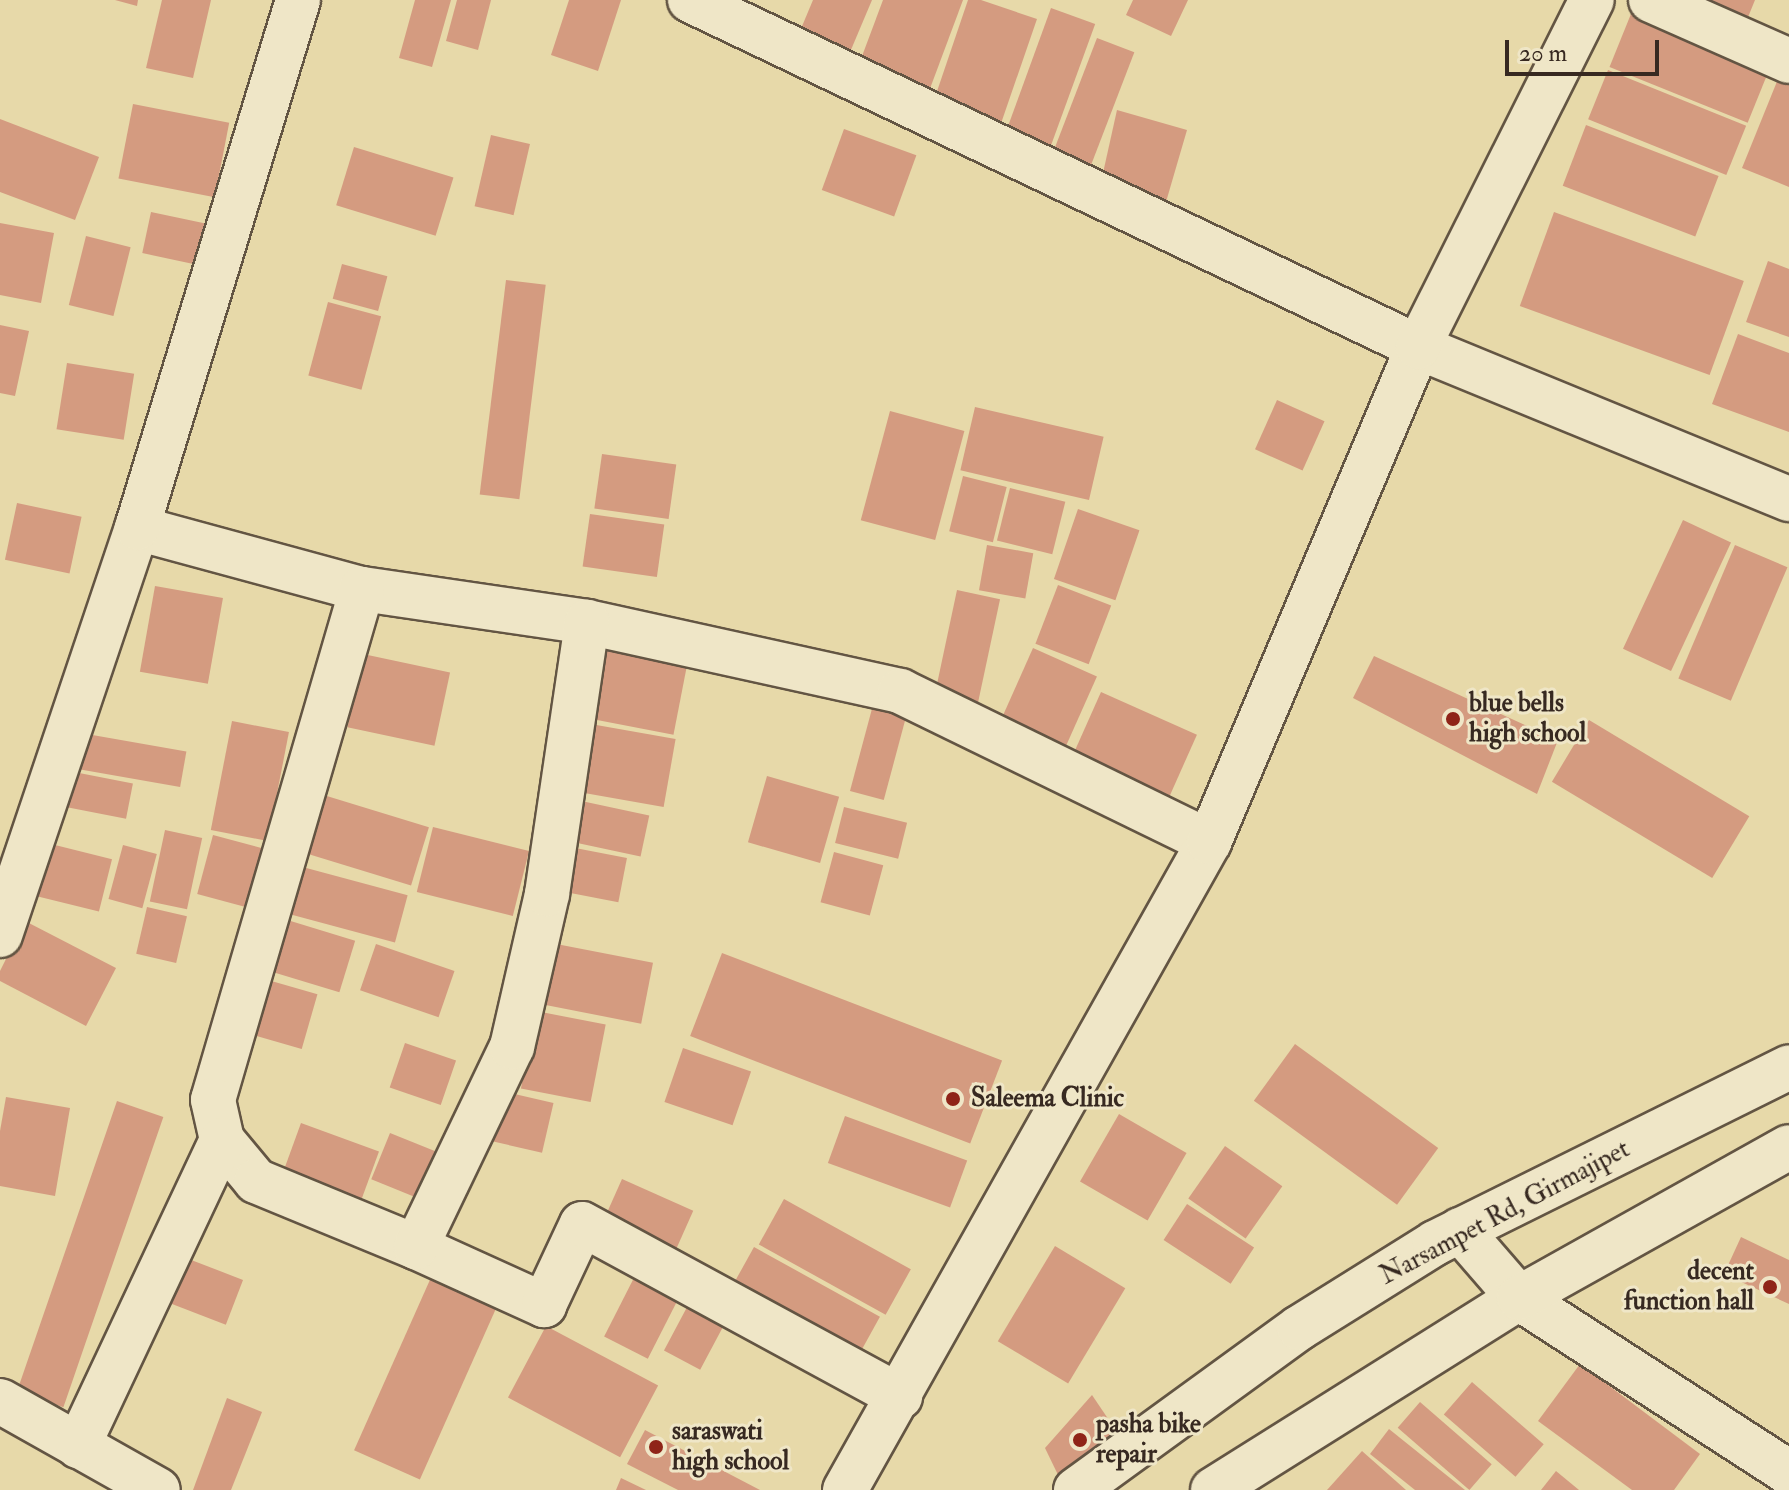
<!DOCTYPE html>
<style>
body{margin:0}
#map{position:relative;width:1789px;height:1490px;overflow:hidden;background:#e7d9a9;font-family:"IM FELL Double Pica",serif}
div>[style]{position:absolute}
.building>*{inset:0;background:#d49b80;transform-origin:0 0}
.roads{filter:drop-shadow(2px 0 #635543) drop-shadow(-2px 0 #635543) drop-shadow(0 2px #635543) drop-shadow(0 -2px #635543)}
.street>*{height:44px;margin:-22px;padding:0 22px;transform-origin:22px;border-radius:22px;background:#efe6c7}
.secondary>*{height:44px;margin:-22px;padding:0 22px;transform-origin:22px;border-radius:22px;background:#efe6c7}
.dots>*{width:22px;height:22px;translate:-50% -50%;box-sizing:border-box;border:4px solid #efe6c7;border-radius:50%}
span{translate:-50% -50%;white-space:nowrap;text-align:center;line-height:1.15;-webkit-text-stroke:6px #efe6c7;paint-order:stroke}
.poi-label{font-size:26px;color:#372921;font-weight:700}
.left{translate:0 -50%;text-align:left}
.right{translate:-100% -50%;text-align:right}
.street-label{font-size:26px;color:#372921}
.scale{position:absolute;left:1505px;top:40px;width:154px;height:36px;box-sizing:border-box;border:4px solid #372921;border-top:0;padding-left:10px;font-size:24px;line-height:28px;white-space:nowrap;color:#372921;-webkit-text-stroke:6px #efe6c7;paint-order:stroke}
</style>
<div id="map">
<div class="building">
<i style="clip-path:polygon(115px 0,138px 0,137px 6px)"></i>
<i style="clip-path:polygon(162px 0,211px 0,193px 78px,146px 68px)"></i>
<i style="clip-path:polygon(415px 0,451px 0,432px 67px,399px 58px)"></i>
<i style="clip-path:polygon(457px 0,491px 0,478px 50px,446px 41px)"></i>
<i style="clip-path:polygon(569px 0,621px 0,598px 71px,551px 55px)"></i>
<i style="clip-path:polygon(813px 0,872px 0,845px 64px,795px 43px)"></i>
<i style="clip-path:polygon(883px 0,963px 0,925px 102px,855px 75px)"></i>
<i style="clip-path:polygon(968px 0,981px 0,1037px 19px,997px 135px,930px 112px)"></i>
<i style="clip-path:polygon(1133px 0,1188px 0,1171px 36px,1126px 15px)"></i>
<i style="clip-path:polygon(1681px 0,1755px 0,1744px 27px)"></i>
<i style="left:1635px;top:4px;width:149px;height:68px;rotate:22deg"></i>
<i style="left:1051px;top:8px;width:47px;height:146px;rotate:20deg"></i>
<i style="left:1097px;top:38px;width:40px;height:139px;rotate:21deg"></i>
<i style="left:1608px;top:70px;width:149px;height:53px;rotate:22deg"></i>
<i style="clip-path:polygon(1778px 79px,1789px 84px,1789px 187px,1742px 168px)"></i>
<i style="left:133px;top:104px;width:98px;height:76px;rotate:11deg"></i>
<i style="clip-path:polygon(1117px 110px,1187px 130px,1161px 219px,1099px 191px)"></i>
<i style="clip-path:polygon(0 119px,99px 157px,75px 220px,0 192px)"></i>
<i style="left:1586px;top:125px;width:142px;height:65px;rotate:21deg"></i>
<i style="left:844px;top:129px;width:77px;height:65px;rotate:20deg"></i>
<i style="left:491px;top:135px;width:40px;height:73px;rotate:13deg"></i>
<i style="left:354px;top:147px;width:104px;height:61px;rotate:17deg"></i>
<i style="left:151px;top:212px;width:63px;height:42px;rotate:12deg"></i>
<i style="left:1554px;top:212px;width:202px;height:100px;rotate:20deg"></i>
<i style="clip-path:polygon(0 223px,54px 233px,41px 303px,0 295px)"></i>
<i style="left:86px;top:236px;width:46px;height:71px;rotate:14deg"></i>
<i style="clip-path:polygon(1768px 261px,1789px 269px,1789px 337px,1746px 322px)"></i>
<i style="left:342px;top:264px;width:47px;height:36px;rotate:15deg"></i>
<i style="left:506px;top:280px;width:40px;height:216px;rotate:7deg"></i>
<i style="left:328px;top:302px;width:55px;height:76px;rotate:15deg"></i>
<i style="clip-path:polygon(0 325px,29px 331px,15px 396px,0 393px)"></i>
<i style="clip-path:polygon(1738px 334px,1789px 353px,1789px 432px,1712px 404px)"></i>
<i style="left:67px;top:363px;width:68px;height:67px;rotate:9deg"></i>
<i style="left:1277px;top:400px;width:52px;height:54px;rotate:24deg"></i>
<i style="left:975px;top:407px;width:132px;height:65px;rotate:13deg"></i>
<i style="left:890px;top:411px;width:77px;height:113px;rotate:15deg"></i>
<i style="left:602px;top:454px;width:75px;height:55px;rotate:8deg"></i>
<i style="left:963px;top:476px;width:45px;height:57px;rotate:14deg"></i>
<i style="left:1010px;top:488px;width:57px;height:54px;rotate:14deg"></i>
<i style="left:17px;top:503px;width:66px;height:58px;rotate:12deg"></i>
<i style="left:1078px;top:509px;width:65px;height:74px;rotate:19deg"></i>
<i style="left:590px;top:514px;width:75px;height:53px;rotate:8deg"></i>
<i style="left:1683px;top:520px;width:53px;height:142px;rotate:25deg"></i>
<i style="left:987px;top:545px;width:47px;height:46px;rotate:10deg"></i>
<i style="left:1735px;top:545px;width:57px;height:145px;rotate:23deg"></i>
<i style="left:1058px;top:585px;width:57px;height:63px;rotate:21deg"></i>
<i style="left:155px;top:586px;width:69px;height:87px;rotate:10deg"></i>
<i style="left:957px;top:590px;width:44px;height:106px;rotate:12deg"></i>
<i style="left:600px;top:636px;width:91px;height:83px;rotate:11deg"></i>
<i style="left:1033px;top:648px;width:70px;height:89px;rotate:24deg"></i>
<i style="left:363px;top:654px;width:89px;height:75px;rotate:12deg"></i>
<i style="clip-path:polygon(1374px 656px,1558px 740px,1537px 794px,1353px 698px)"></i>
<i style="left:1101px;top:692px;width:105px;height:78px;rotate:24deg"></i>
<i style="left:873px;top:705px;width:35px;height:89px;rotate:15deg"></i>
<i style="left:1589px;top:720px;width:187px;height:72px;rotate:31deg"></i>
<i style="left:232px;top:721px;width:58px;height:111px;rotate:11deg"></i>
<i style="left:585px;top:723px;width:92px;height:69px;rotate:10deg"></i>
<i style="left:81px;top:733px;width:107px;height:36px;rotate:10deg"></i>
<i style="left:74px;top:772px;width:60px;height:36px;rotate:11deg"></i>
<i style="left:767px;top:776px;width:75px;height:69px;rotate:16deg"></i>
<i style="left:317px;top:793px;width:117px;height:61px;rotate:17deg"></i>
<i style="left:572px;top:799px;width:79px;height:42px;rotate:12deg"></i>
<i style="left:844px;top:807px;width:65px;height:37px;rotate:14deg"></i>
<i style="left:433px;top:827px;width:99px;height:67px;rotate:14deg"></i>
<i style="left:165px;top:830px;width:38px;height:73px;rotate:12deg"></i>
<i style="left:213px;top:835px;width:52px;height:61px;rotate:15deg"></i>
<i style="left:47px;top:843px;width:67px;height:54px;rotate:14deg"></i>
<i style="left:123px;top:845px;width:35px;height:56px;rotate:15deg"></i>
<i style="left:570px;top:847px;width:58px;height:45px;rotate:11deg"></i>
<i style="left:834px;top:852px;width:51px;height:52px;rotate:15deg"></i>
<i style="left:284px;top:862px;width:128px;height:49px;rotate:15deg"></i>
<i style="left:147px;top:907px;width:41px;height:48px;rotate:13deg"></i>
<i style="left:271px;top:915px;width:88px;height:54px;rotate:17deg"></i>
<i style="clip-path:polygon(25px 921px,116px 968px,86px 1026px,0 981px,0 971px)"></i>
<i style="left:546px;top:942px;width:109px;height:62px;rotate:11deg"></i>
<i style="left:376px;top:944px;width:83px;height:49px;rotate:19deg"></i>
<i style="left:722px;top:953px;width:300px;height:89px;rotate:21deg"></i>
<i style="left:254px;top:976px;width:66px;height:57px;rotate:16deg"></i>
<i style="left:536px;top:1011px;width:71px;height:79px;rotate:11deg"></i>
<i style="left:405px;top:1043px;width:54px;height:47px;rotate:19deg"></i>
<i style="left:1295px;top:1044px;width:177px;height:70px;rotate:36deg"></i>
<i style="left:683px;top:1048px;width:72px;height:57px;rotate:19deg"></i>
<i style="left:497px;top:1090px;width:58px;height:51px;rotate:13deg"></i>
<i style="clip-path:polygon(6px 1097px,70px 1108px,55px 1196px,0 1186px,0 1131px)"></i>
<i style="left:117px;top:1101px;width:49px;height:307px;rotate:19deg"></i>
<i style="left:1119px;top:1114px;width:78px;height:78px;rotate:30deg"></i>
<i style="left:845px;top:1116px;width:130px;height:50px;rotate:20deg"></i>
<i style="left:301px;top:1123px;width:83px;height:51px;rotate:20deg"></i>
<i style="left:390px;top:1133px;width:65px;height:50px;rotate:22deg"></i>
<i style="left:1225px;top:1146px;width:70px;height:64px;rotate:35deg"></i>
<i style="left:622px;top:1179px;width:78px;height:51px;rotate:24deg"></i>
<i style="left:784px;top:1199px;width:145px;height:52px;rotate:29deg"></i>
<i style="left:1187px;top:1204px;width:80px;height:43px;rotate:33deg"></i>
<i style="clip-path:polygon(1741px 1237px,1789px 1260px,1789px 1304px,1724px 1274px)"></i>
<i style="left:1055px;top:1246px;width:82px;height:111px;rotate:31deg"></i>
<i style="left:754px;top:1247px;width:144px;height:47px;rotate:29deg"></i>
<i style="left:173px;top:1253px;width:75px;height:48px;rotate:21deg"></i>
<i style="left:640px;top:1266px;width:49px;height:79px;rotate:27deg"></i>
<i style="left:433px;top:1273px;width:72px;height:194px;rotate:24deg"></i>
<i style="left:694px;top:1294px;width:41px;height:64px;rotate:28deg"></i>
<i style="left:546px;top:1326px;width:127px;height:81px;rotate:28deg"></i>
<i style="clip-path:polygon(1580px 1364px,1700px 1454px,1674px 1490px,1632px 1490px,1538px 1421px)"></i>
<i style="left:1472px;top:1382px;width:95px;height:43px;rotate:41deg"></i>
<i style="clip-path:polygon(1092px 1395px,1117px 1432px,1060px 1479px,1045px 1448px)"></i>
<i style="clip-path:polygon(227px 1398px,262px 1412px,231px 1490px,193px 1490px)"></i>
<i style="left:1420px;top:1402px;width:95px;height:34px;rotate:41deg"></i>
<i style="clip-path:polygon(1389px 1429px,1465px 1490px,1415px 1490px,1370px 1454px)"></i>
<i style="clip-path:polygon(645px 1430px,760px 1490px,678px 1490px,627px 1464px)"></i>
<i style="clip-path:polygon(1362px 1451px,1406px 1490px,1327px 1490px)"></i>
<i style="clip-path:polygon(1556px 1471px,1579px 1490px,1541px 1490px)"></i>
<i style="clip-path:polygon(621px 1478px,646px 1490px,616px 1490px)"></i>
</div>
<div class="roads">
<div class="street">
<i style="left:690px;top:0;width:806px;rotate:25.48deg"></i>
<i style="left:1418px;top:347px;width:401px;rotate:22.3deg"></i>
<i style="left:1651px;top:0;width:151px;rotate:23.8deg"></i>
<i style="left:137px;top:528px;width:233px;rotate:15.2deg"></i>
<i style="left:362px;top:589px;width:227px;rotate:8.3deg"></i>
<i style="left:587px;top:622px;width:321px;rotate:12.4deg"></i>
<i style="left:900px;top:691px;width:344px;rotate:26deg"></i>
<i style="left:362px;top:589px;width:532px;rotate:106.26deg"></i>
<i style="left:213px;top:1100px;width:41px;rotate:77.3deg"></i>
<i style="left:222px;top:1140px;width:53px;rotate:50.3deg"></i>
<i style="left:256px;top:1181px;width:173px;rotate:22.4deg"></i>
<i style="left:416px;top:1247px;width:141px;rotate:24.4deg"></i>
<i style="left:544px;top:1305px;width:89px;rotate:-64.9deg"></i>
<i style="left:582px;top:1224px;width:362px;rotate:28.5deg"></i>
<i style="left:0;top:935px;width:429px;rotate:-71.4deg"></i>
<i style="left:137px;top:528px;width:552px;rotate:-73.04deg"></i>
<i style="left:1460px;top:1230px;width:90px;rotate:49.1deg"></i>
<i style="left:1519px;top:1298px;width:322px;rotate:32.9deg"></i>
<i style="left:416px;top:1247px;width:222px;rotate:-64.4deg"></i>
<i style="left:512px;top:1047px;width:157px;rotate:-77.1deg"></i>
<i style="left:547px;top:894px;width:275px;rotate:-81.6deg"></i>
<i style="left:0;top:1401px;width:181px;rotate:29.4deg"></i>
<i style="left:78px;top:1446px;width:338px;rotate:-64.8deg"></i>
<i style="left:845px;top:1490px;width:743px;rotate:-60.68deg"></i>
<i style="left:1209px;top:842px;width:537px;rotate:-67.11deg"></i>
<i style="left:1418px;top:347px;width:388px;rotate:-63.4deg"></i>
</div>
<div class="secondary">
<i style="left:1076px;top:1490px;width:276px;rotate:-36deg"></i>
<i style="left:1299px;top:1328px;width:160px;rotate:-32deg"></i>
<i style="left:1435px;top:1243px;width:395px;rotate:-26.4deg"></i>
<i style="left:1213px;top:1490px;width:361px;rotate:-32.1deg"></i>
<i style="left:1519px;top:1298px;width:309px;rotate:-29.2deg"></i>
</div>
</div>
<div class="dots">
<i style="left:1453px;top:719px;background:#8f2418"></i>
<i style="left:953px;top:1099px;background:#8f2418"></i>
<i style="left:1770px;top:1287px;background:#8f2418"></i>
<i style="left:1080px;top:1440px;background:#8f2418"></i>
<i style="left:656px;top:1447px;background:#8f2418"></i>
</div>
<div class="poi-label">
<span class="left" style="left:1469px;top:719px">blue bells<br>high school</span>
<span class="left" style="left:971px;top:1099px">Saleema Clinic</span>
<span class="right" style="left:1754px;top:1287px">decent<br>function hall</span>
<span class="left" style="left:1096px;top:1440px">pasha bike<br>repair</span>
<span class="left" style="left:672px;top:1447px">saraswati<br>high school</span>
</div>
<div class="street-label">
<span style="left:1505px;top:1213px;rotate:-28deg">Narsampet Rd, Girmajipet</span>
</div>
<div class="scale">20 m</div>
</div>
